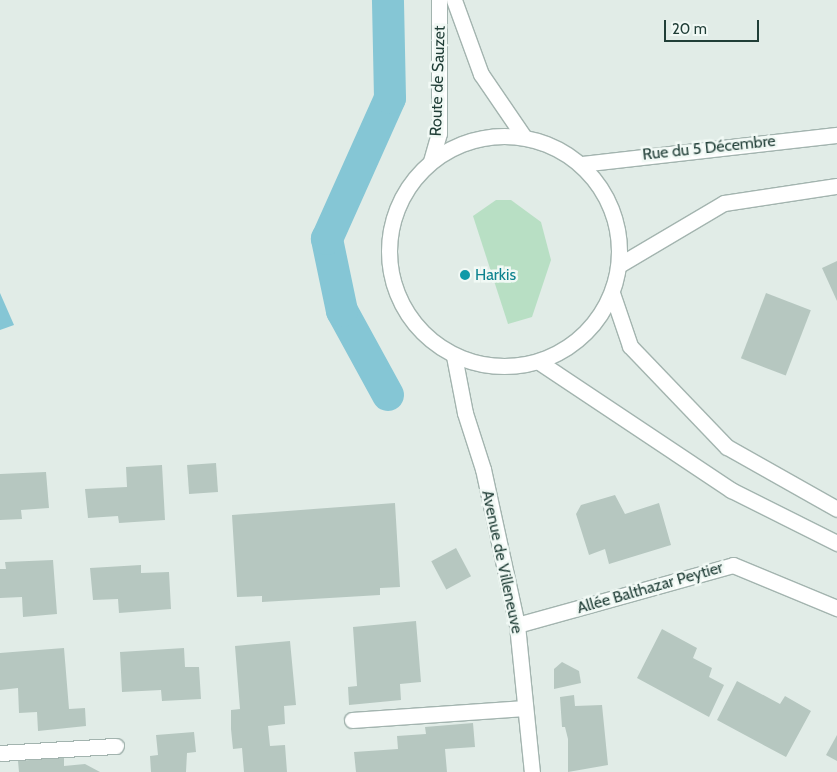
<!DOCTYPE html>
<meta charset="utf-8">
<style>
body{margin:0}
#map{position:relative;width:837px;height:772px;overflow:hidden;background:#e1ece7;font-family:Cabin,sans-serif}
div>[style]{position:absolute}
.green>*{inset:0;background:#b8dfc4}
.water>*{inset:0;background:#85c6d5}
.canal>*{height:32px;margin:-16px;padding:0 16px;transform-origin:16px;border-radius:16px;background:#85c6d5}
.building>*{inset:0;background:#b6c7c0;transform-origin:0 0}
.roads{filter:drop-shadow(1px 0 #a3b4af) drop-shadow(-1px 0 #a3b4af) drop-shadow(0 1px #a3b4af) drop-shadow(0 -1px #a3b4af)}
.minor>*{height:15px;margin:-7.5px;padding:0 7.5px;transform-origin:7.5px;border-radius:7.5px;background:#fff}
.tertiary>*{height:15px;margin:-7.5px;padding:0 7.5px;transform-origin:7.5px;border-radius:7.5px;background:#fff}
.secondary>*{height:15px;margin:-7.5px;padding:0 7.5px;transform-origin:7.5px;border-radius:7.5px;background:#fff}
.secondary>.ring{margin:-7.5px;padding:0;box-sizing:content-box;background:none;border:15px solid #fff;border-radius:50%}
.dots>*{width:14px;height:14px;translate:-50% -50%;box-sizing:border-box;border:2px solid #f1f9f5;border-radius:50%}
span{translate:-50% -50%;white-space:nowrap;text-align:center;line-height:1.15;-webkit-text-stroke:5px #f1f9f5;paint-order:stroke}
.street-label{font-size:16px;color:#203e37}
.culture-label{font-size:16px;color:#0d838f}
.left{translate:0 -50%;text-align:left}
.scale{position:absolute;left:664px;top:20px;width:95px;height:22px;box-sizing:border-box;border:2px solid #203e37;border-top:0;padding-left:6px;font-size:15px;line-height:18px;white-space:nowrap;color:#203e37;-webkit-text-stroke:4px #f1f9f5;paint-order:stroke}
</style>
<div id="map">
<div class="green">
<i style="clip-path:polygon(496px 200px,511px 200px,541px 222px,551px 260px,532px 317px,508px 324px,473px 216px)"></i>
</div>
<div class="water">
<i style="clip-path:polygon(0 293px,14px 325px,0 330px)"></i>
</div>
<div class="canal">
<i style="left:388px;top:395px;width:96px;rotate:-118.7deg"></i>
<i style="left:342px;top:311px;width:74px;rotate:-101.8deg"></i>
<i style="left:327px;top:239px;width:154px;rotate:-65.9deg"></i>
<i style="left:390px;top:98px;width:98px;rotate:-91.2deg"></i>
</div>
<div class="building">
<i style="clip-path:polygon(837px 261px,837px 301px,822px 268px)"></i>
<i style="left:766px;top:293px;width:48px;height:70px;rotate:21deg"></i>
<i style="left:216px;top:463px;width:29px;height:29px;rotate:86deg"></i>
<i style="clip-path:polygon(162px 465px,165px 520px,119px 523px,118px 516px,88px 518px,85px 489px,127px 487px,126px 467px)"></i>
<i style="clip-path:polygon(46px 472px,49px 508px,21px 510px,22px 519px,0 520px,0 474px)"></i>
<i style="clip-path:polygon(615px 495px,625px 514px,659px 503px,671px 545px,609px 564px,605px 549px,589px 555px,576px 514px,581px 505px)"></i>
<i style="clip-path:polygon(395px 503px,400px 587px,380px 588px,380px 595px,262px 602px,262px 596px,237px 597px,232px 515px)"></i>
<i style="left:456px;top:548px;width:32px;height:28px;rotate:62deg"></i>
<i style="clip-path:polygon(53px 560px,57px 614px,23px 617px,22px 597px,0 598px,0 569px,6px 569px,5px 562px)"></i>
<i style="clip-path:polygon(141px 565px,141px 573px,169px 572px,171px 609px,119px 613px,118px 599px,93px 600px,90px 568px)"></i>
<i style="clip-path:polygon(416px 621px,421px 682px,400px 684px,401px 700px,349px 705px,348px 687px,357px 686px,353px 627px)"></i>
<i style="clip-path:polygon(662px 629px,697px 648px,693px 658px,712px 668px,709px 677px,724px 685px,709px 717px,637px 678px)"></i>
<i style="clip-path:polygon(290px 641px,296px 705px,284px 706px,285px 724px,268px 726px,270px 746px,285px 745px,287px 772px,244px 772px,242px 748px,233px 749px,231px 729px,231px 710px,240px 709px,235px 646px)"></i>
<i style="clip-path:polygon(64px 648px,69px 709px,85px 708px,86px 726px,38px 731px,37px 712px,19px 713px,18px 688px,0 690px,0 653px)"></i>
<i style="clip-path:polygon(184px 648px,185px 667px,199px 667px,201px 699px,162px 701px,161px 690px,122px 692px,120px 652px)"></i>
<i style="clip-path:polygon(562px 662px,579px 671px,581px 683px,554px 689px,554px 669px)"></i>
<i style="clip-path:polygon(737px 681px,780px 704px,785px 696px,811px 711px,786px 757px,717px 720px)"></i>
<i style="clip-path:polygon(574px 695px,575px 706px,602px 705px,608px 765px,568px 772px,568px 739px,565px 727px,562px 727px,560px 697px)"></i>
<i style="clip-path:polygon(473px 723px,475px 747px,445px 749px,447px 772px,356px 772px,354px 752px,398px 749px,397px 736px,426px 734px,425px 727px)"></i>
<i style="clip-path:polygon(194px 732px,196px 752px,187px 753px,186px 772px,151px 772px,150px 756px,158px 755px,156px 735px)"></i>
<i style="clip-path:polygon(837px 735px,837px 761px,826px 755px)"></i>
<i style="clip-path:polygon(64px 757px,64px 766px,85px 764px,100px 772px,19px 772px,18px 761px)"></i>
</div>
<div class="roads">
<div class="minor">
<i style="left:517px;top:625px;width:224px;rotate:-15.5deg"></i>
<i style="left:733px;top:565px;width:113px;rotate:22.5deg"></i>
<i style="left:352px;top:720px;width:173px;rotate:-4deg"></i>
<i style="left:0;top:753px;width:116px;rotate:-3.5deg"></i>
</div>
<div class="tertiary">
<i style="left:454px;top:356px;width:58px;rotate:79.1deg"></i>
<i style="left:465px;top:413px;width:59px;rotate:72.2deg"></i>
<i style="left:483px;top:469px;width:160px;rotate:77.7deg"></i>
<i style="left:517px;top:625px;width:148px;rotate:84.2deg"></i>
</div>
<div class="secondary">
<i style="left:454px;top:0;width:79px;rotate:70deg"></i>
<i style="left:481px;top:74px;width:76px;rotate:55.7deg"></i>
<i class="ring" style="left:389px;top:136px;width:215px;height:215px"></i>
<i style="left:431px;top:161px;width:29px;rotate:-74deg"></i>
<i style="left:439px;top:133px;width:133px;rotate:-90deg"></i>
<i style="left:581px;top:164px;width:258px;rotate:-6.5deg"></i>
<i style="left:619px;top:265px;width:122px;rotate:-30.6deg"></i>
<i style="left:724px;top:203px;width:114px;rotate:-8.6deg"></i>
<i style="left:612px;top:293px;width:56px;rotate:71.2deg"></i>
<i style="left:630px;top:346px;width:140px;rotate:46.2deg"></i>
<i style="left:727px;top:447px;width:126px;rotate:29.4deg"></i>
<i style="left:539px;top:362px;width:231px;rotate:33.7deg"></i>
<i style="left:731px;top:490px;width:119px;rotate:26.6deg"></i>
</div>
</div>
<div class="dots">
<i style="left:465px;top:275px;background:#0f9aa8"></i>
</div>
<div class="street-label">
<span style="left:438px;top:81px;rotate:-88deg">Route de Sauzet</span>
<span style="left:709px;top:148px;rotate:-6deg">Rue du 5 Décembre</span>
<span style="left:502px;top:562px;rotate:78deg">Avenue de Villeneuve</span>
<span style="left:650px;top:588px;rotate:-16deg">Allée Balthazar Peytier</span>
</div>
<div class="culture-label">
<span class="left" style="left:475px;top:275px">Harkis</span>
</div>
<div class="scale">20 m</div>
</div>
